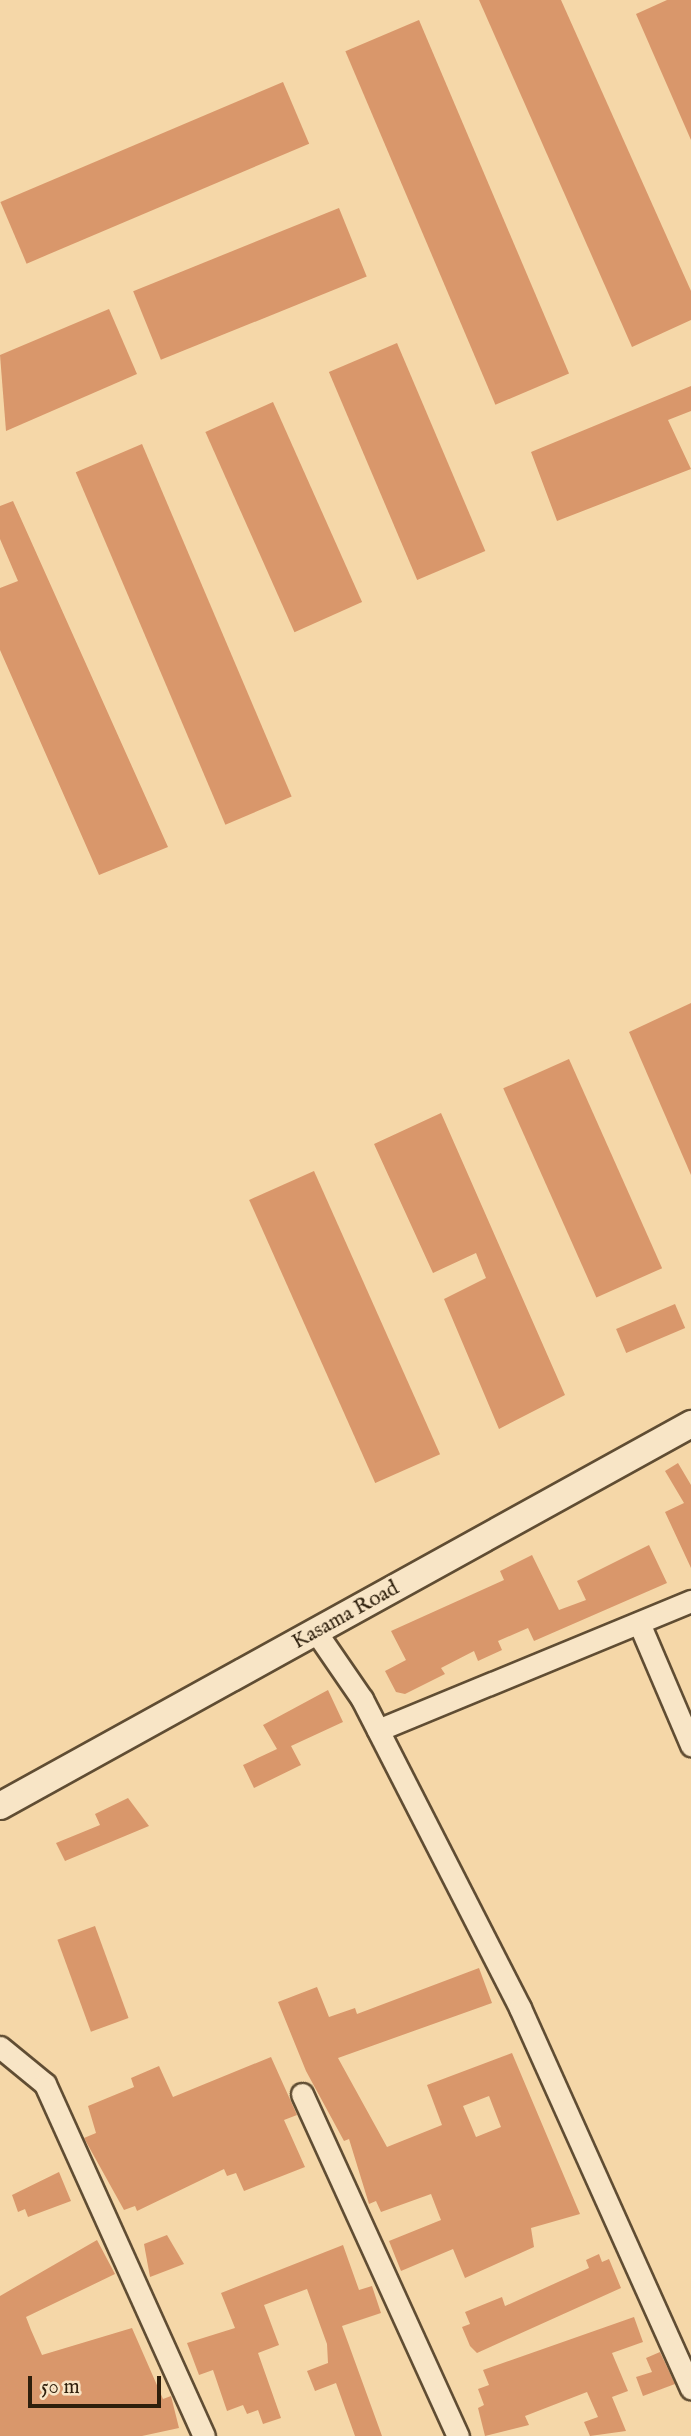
<!DOCTYPE html>
<style>
body{margin:0}
#map{position:relative;width:691px;height:2436px;overflow:hidden;background:#f5d7a8;font-family:"IM FELL English",serif}
div>[style]{position:absolute}
.building>*{inset:0;background:#d9976b;transform-origin:0 0}
.roads{filter:drop-shadow(2px 0 #604d33) drop-shadow(-2px 0 #604d33) drop-shadow(0 2px #604d33) drop-shadow(0 -2px #604d33)}
.minor>*{height:21px;margin:-10.5px;padding:0 10.5px;transform-origin:10.5px;border-radius:10.5px;background:#f8e5c6}
.tertiary>*{height:26px;margin:-13px;padding:0 13px;transform-origin:13px;border-radius:13px;background:#f8e5c6}
span{translate:-50% -50%;white-space:nowrap;text-align:center;line-height:1.15;-webkit-text-stroke:6px #f8e5c6;paint-order:stroke}
.street-label{font-size:21px;color:#2e1f0c}
.scale{position:absolute;left:28px;top:2376px;width:133px;height:32px;box-sizing:border-box;border:4px solid #2e1f0c;border-top:0;padding-left:9px;font-size:21px;line-height:24px;white-space:nowrap;color:#2e1f0c;-webkit-text-stroke:5px #f8e5c6;paint-order:stroke}
</style>
<div id="map">
<div class="building">
<i style="clip-path:polygon(479px 0,561px 0,691px 291px,691px 320px,632px 347px)"></i>
<i style="clip-path:polygon(667px 0,691px 0,691px 140px,636px 14px)"></i>
<i style="left:419px;top:20px;width:384px;height:80px;rotate:67deg"></i>
<i style="left:283px;top:82px;width:67px;height:307px;rotate:67deg"></i>
<i style="left:339px;top:208px;width:74px;height:222px;rotate:68deg"></i>
<i style="clip-path:polygon(109px 309px,137px 374px,6px 431px,0 355px)"></i>
<i style="left:397px;top:343px;width:226px;height:74px;rotate:67deg"></i>
<i style="clip-path:polygon(691px 386px,691px 411px,668px 420px,691px 469px,557px 521px,531px 452px)"></i>
<i style="left:273px;top:402px;width:219px;height:74px;rotate:66deg"></i>
<i style="left:142px;top:444px;width:383px;height:72px;rotate:67deg"></i>
<i style="clip-path:polygon(13px 501px,168px 847px,99px 875px,0 650px,0 588px,18px 581px,0 539px,0 506px)"></i>
<i style="clip-path:polygon(691px 1003px,691px 1175px,629px 1032px)"></i>
<i style="left:569px;top:1059px;width:229px;height:72px;rotate:66deg"></i>
<i style="clip-path:polygon(441px 1113px,565px 1395px,499px 1429px,444px 1299px,486px 1278px,476px 1253px,433px 1273px,374px 1144px)"></i>
<i style="left:314px;top:1171px;width:310px;height:71px;rotate:66deg"></i>
<i style="left:675px;top:1304px;width:26px;height:64px;rotate:67deg"></i>
<i style="clip-path:polygon(678px 1463px,691px 1485px,691px 1568px,665px 1512px,684px 1503px,665px 1471px)"></i>
<i style="clip-path:polygon(649px 1545px,667px 1583px,534px 1641px,528px 1628px,498px 1641px,502px 1650px,478px 1661px,474px 1651px,441px 1668px,445px 1674px,405px 1694px,396px 1692px,385px 1671px,406px 1660px,391px 1631px,504px 1580px,500px 1571px,532px 1555px,559px 1610px,586px 1600px,577px 1581px)"></i>
<i style="clip-path:polygon(328px 1690px,343px 1722px,291px 1746px,301px 1765px,254px 1788px,243px 1765px,277px 1749px,263px 1725px)"></i>
<i style="clip-path:polygon(128px 1798px,149px 1826px,65px 1861px,56px 1843px,100px 1825px,95px 1814px)"></i>
<i style="left:95px;top:1926px;width:98px;height:40px;rotate:70deg"></i>
<i style="clip-path:polygon(evenodd,479px 1968px,492px 2003px,338px 2058px,387px 2147px,442px 2125px,427px 2085px,512px 2053px,580px 2214px,531px 2228px,534px 2247px,465px 2278px,453px 2249px,401px 2271px,389px 2241px,441px 2220px,431px 2194px,381px 2212px,376px 2201px,369px 2204px,349px 2139px,344px 2141px,306px 2071px,278px 2002px,317px 1987px,329px 2017px,355px 2008px,357px 2014px,479px 1968px,489px 2096px,501px 2127px,476px 2137px,463px 2106px,489px 2096px)"></i>
<i style="clip-path:polygon(271px 2057px,297px 2115px,284px 2120px,305px 2167px,244px 2191px,236px 2173px,227px 2176px,224px 2169px,137px 2211px,135px 2206px,124px 2210px,84px 2138px,96px 2133px,88px 2106px,134px 2087px,131px 2078px,159px 2066px,173px 2097px)"></i>
<i style="clip-path:polygon(59px 2172px,71px 2201px,28px 2217px,25px 2209px,18px 2212px,12px 2195px)"></i>
<i style="clip-path:polygon(167px 2235px,184px 2264px,150px 2277px,144px 2244px)"></i>
<i style="clip-path:polygon(97px 2240px,115px 2274px,26px 2317px,31px 2330px,42px 2355px,132px 2328px,163px 2399px,171px 2396px,179px 2428px,142px 2436px,0 2436px,0 2296px)"></i>
<i style="clip-path:polygon(343px 2245px,359px 2290px,372px 2286px,381px 2313px,342px 2326px,382px 2436px,355px 2436px,336px 2383px,315px 2391px,307px 2371px,328px 2363px,327px 2344px,307px 2289px,264px 2305px,279px 2345px,258px 2353px,281px 2418px,263px 2424px,258px 2410px,247px 2414px,243px 2405px,227px 2411px,213px 2370px,199px 2375px,187px 2343px,235px 2328px,221px 2293px)"></i>
<i style="clip-path:polygon(599px 2254px,602px 2262px,609px 2259px,621px 2288px,477px 2353px,470px 2346px,462px 2327px,470px 2324px,465px 2312px,502px 2297px,505px 2306px,589px 2268px,586px 2260px)"></i>
<i style="clip-path:polygon(634px 2317px,643px 2342px,612px 2353px,628px 2391px,612px 2397px,626px 2431px,590px 2436px,584px 2422px,598px 2417px,587px 2392px,525px 2416px,529px 2425px,485px 2436px,478px 2408px,484px 2405px,478px 2389px,489px 2385px,483px 2370px)"></i>
<i style="clip-path:polygon(660px 2352px,675px 2384px,643px 2396px,636px 2377px,652px 2372px,646px 2358px)"></i>
</div>
<div class="roads">
<div class="minor">
<i style="left:639px;top:1623px;width:133px;rotate:66.9deg"></i>
<i style="left:316px;top:1632px;width:81px;rotate:55.5deg"></i>
<i style="left:362px;top:1699px;width:347px;rotate:62.9deg"></i>
<i style="left:520px;top:2008px;width:417px;rotate:65.8deg"></i>
<i style="left:378px;top:1730px;width:339px;rotate:-22.4deg"></i>
<i style="left:0;top:2047px;width:58px;rotate:39.4deg"></i>
<i style="left:45px;top:2084px;width:386px;rotate:65.7deg"></i>
<i style="left:302px;top:2094px;width:376px;rotate:65.5deg"></i>
</div>
<div class="tertiary">
<i style="left:0;top:1806px;width:790px;rotate:-28.93deg"></i>
</div>
</div>
<div class="street-label">
<span style="left:346px;top:1616px;rotate:-29deg">Kasama Road</span>
</div>
<div class="scale">50 m</div>
</div>
